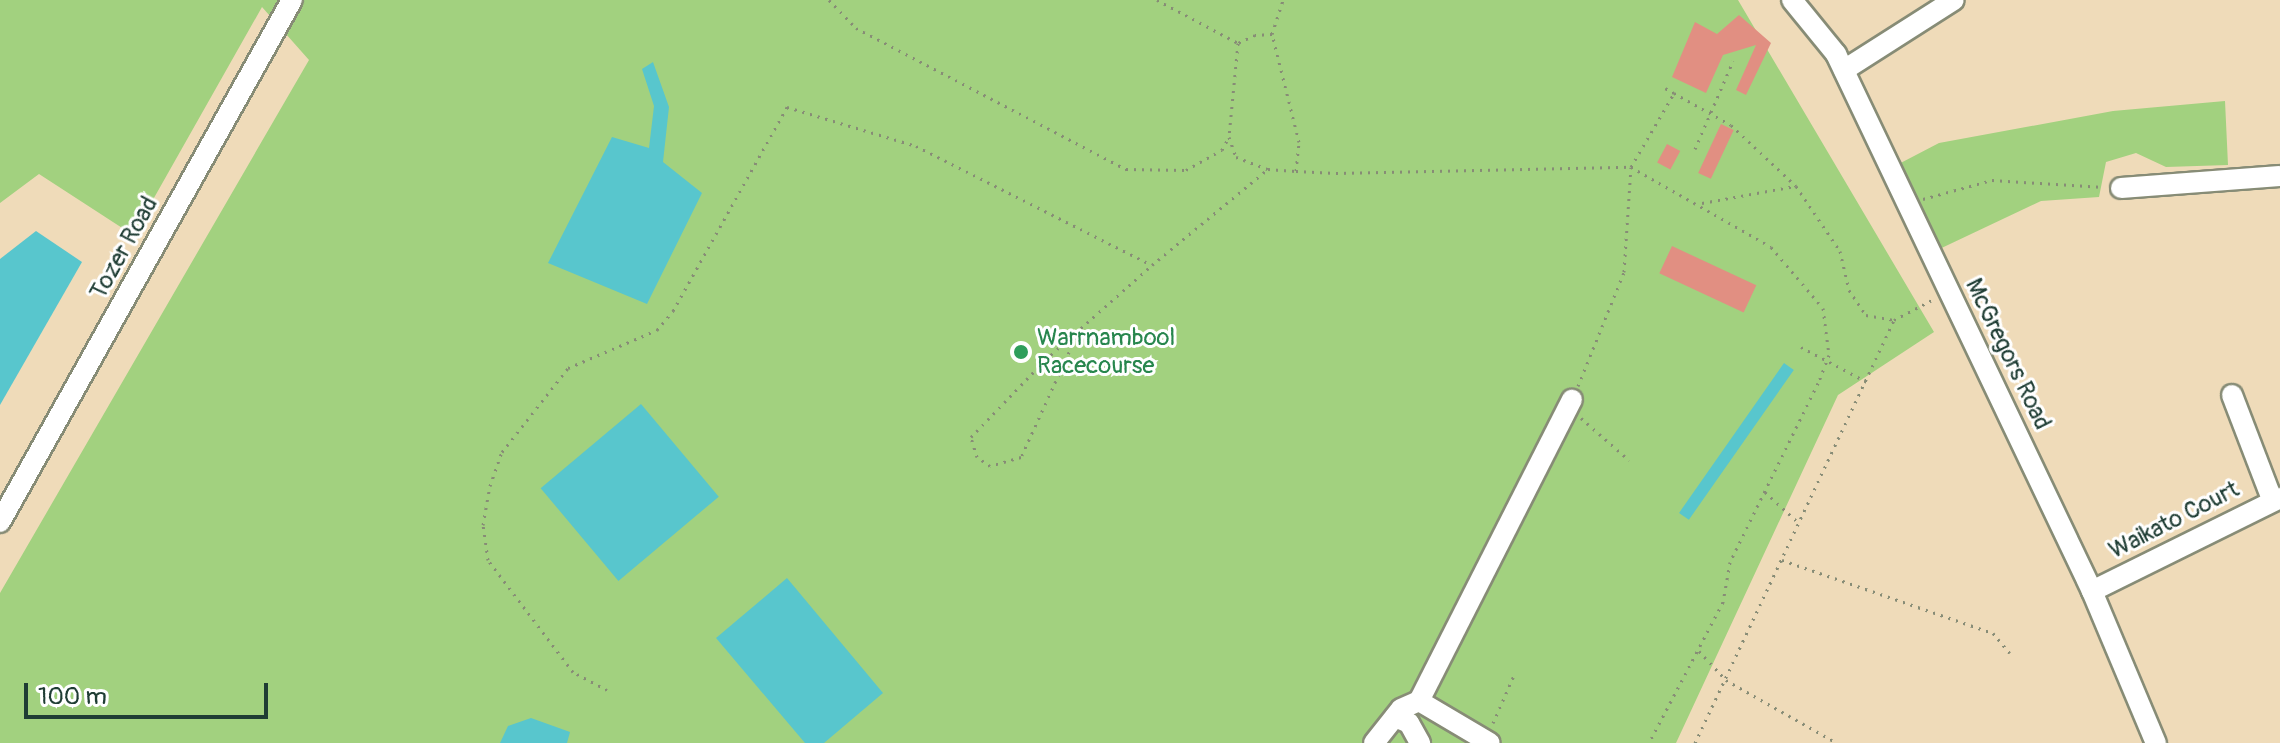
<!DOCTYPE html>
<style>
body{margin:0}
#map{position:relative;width:2280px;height:743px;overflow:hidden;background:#efdbb9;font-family:Pangolin,sans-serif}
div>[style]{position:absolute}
.green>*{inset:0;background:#a2d17f}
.water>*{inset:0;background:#58c6cd;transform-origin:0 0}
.building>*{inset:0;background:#e18f82;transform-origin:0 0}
.path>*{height:3px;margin-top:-1.5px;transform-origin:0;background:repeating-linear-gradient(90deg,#878c76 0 2px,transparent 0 8px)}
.roads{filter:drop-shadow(2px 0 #878c76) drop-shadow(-2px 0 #878c76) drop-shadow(0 2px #878c76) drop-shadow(0 -2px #878c76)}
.minor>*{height:20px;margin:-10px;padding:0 10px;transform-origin:10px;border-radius:10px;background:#fff}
.dots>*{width:22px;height:22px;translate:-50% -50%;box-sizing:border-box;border:4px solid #fff;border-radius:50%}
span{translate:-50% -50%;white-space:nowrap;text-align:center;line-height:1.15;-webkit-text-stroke:6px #fff;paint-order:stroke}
.street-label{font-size:24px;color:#1f3d34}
.leisure-label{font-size:24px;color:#27864d}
.left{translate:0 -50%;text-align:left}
.scale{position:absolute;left:24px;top:683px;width:244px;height:36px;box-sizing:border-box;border:4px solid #1f3d34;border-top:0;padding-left:10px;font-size:24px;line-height:28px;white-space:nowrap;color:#1f3d34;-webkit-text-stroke:6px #fff;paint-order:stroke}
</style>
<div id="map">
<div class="green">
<i style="clip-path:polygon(0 0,1738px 0,1934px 332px,1838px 395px,1676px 743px,0 743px,0 593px,309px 60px,262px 7px,133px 235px,39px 174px,0 203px)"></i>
<i style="clip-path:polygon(2225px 101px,2228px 165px,2166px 167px,2136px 153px,2106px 162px,2099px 197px,2041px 201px,1931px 253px,1891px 168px,1939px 143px,2113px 111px)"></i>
</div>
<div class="water">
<i style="clip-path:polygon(653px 62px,669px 107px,663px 162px,702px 193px,647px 304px,548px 263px,612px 137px,649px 148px,654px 106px,642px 69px)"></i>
<i style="clip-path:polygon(36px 231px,82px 262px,0 405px,0 259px)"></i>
<i style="left:1784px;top:363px;width:12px;height:183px;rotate:35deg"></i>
<i style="left:641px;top:404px;width:121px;height:131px;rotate:50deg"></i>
<i style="clip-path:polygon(787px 578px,883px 693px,824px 743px,805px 743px,716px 638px)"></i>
<i style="clip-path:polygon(531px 718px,570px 732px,567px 743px,500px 743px,508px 726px)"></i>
</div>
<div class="building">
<i style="clip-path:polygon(1739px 15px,1771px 43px,1746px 95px,1736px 90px,1756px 45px,1723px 55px,1706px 93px,1672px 77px,1695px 22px,1717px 34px)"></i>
<i style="left:1721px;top:124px;width:14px;height:54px;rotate:25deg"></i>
<i style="left:1667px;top:144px;width:15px;height:21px;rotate:28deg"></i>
<i style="left:1672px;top:246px;width:93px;height:30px;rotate:25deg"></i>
</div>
<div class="path">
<i style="left:829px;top:0;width:39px;rotate:46deg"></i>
<i style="left:856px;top:28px;width:305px;rotate:27.6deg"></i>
<i style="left:1126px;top:169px;width:60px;rotate:1deg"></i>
<i style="left:1186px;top:170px;width:41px;rotate:-29.1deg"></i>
<i style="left:1222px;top:150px;width:15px;rotate:-62deg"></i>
<i style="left:1157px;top:0;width:92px;rotate:28deg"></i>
<i style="left:1272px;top:34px;width:36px;rotate:-72deg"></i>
<i style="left:1674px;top:93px;width:65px;rotate:29.3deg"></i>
<i style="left:1731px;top:125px;width:89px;rotate:43.2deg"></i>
<i style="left:1695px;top:149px;width:96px;rotate:-66.6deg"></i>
<i style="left:1296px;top:171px;width:29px;rotate:-84deg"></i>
<i style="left:1299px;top:142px;width:111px;rotate:-104deg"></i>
<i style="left:1272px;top:34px;width:17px;rotate:177deg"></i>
<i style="left:1255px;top:35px;width:19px;rotate:155deg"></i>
<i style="left:1238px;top:43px;width:94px;rotate:95.5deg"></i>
<i style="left:1229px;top:137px;width:21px;rotate:71deg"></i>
<i style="left:1236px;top:157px;width:34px;rotate:21deg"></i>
<i style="left:1268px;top:169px;width:28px;rotate:4deg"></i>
<i style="left:1296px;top:171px;width:40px;rotate:2.9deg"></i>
<i style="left:1336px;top:173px;width:295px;rotate:-1.2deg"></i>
<i style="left:1631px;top:167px;width:161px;rotate:29.7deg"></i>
<i style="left:1771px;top:247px;width:80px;rotate:49.6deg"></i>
<i style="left:1823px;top:308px;width:47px;rotate:82.7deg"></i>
<i style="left:1829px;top:355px;width:30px;rotate:111deg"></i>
<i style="left:1818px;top:383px;width:199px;rotate:116.2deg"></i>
<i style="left:1730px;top:562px;width:41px;rotate:99.9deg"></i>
<i style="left:1723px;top:602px;width:159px;rotate:117.7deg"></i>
<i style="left:1923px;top:199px;width:72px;rotate:-15.4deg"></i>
<i style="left:1992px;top:180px;width:112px;rotate:3.6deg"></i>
<i style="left:1702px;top:203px;width:96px;rotate:-10.3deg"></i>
<i style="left:1796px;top:186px;width:78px;rotate:55.9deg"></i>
<i style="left:1840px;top:251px;width:40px;rotate:77deg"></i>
<i style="left:1849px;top:290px;width:30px;rotate:56deg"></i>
<i style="left:1866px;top:315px;width:28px;rotate:10deg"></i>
<i style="left:1894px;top:320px;width:43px;rotate:-27.8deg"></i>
<i style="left:1079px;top:330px;width:140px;rotate:114.5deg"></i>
<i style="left:1021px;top:457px;width:32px;rotate:164deg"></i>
<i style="left:990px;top:466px;width:16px;rotate:-145deg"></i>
<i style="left:977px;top:457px;width:21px;rotate:-107deg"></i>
<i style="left:971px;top:437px;width:107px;rotate:-46.1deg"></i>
<i style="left:1045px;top:360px;width:143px;rotate:-41.6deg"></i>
<i style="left:1152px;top:265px;width:151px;rotate:-39.6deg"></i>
<i style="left:1801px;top:347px;width:75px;rotate:27.9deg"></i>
<i style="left:1578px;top:386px;width:123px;rotate:-68deg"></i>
<i style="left:1624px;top:272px;width:105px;rotate:-86.2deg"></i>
<i style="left:1631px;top:167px;width:86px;rotate:-59.8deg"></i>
<i style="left:1674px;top:93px;width:10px;rotate:-151deg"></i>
<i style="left:1581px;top:418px;width:64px;rotate:41.2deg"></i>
<i style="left:1765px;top:492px;width:46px;rotate:42.4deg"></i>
<i style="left:1782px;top:560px;width:223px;rotate:19.1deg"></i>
<i style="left:1993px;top:633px;width:26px;rotate:50deg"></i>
<i style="left:1699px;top:651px;width:40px;rotate:47deg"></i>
<i style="left:1726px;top:680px;width:128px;rotate:29.6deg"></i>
<i style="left:607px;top:690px;width:38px;rotate:-152deg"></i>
<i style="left:573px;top:672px;width:141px;rotate:-127.2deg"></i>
<i style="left:488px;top:560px;width:35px;rotate:-98deg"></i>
<i style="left:483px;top:525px;width:40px;rotate:-80deg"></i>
<i style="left:490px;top:486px;width:36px;rotate:-71deg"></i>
<i style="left:502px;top:452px;width:107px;rotate:-51.8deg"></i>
<i style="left:568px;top:368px;width:97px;rotate:-23.1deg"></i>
<i style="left:657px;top:330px;width:25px;rotate:-50deg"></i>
<i style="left:673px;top:311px;width:234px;rotate:-60.8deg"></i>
<i style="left:787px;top:107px;width:135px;rotate:16.8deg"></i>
<i style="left:916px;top:146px;width:264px;rotate:26.8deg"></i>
<i style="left:1493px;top:723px;width:55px;rotate:-66.3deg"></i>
<i style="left:1695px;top:743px;width:467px;rotate:-64.8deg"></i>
</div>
<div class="roads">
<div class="minor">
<i style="left:1792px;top:0;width:70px;rotate:50.8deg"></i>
<i style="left:1836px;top:54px;width:595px;rotate:64.51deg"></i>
<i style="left:2092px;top:591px;width:165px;rotate:67.2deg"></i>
<i style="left:1844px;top:70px;width:130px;rotate:-32.5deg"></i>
<i style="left:2121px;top:188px;width:159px;rotate:-4.3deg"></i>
<i style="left:2232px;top:395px;width:111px;rotate:69deg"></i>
<i style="left:0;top:522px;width:598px;rotate:-60.78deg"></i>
<i style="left:2092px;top:591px;width:210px;rotate:-26.3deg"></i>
<i style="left:1419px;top:701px;width:82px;rotate:30.6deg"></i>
<i style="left:1395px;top:717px;width:15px;rotate:23deg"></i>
<i style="left:1409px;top:723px;width:23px;rotate:61deg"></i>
<i style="left:1374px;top:743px;width:43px;rotate:-51.5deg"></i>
<i style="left:1401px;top:709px;width:20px;rotate:-24deg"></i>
<i style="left:1419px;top:701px;width:338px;rotate:-63.1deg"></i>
</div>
</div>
<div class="dots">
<i style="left:1021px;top:352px;background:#2e9e5b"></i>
</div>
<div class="street-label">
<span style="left:124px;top:248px;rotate:-61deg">Tozer Road</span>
<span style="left:2008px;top:354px;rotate:64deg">McGregors Road</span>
<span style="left:2174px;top:520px;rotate:-27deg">Waikato Court</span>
</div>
<div class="leisure-label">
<span class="left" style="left:1037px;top:352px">Warrnambool<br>Racecourse</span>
</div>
<div class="scale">100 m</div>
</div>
